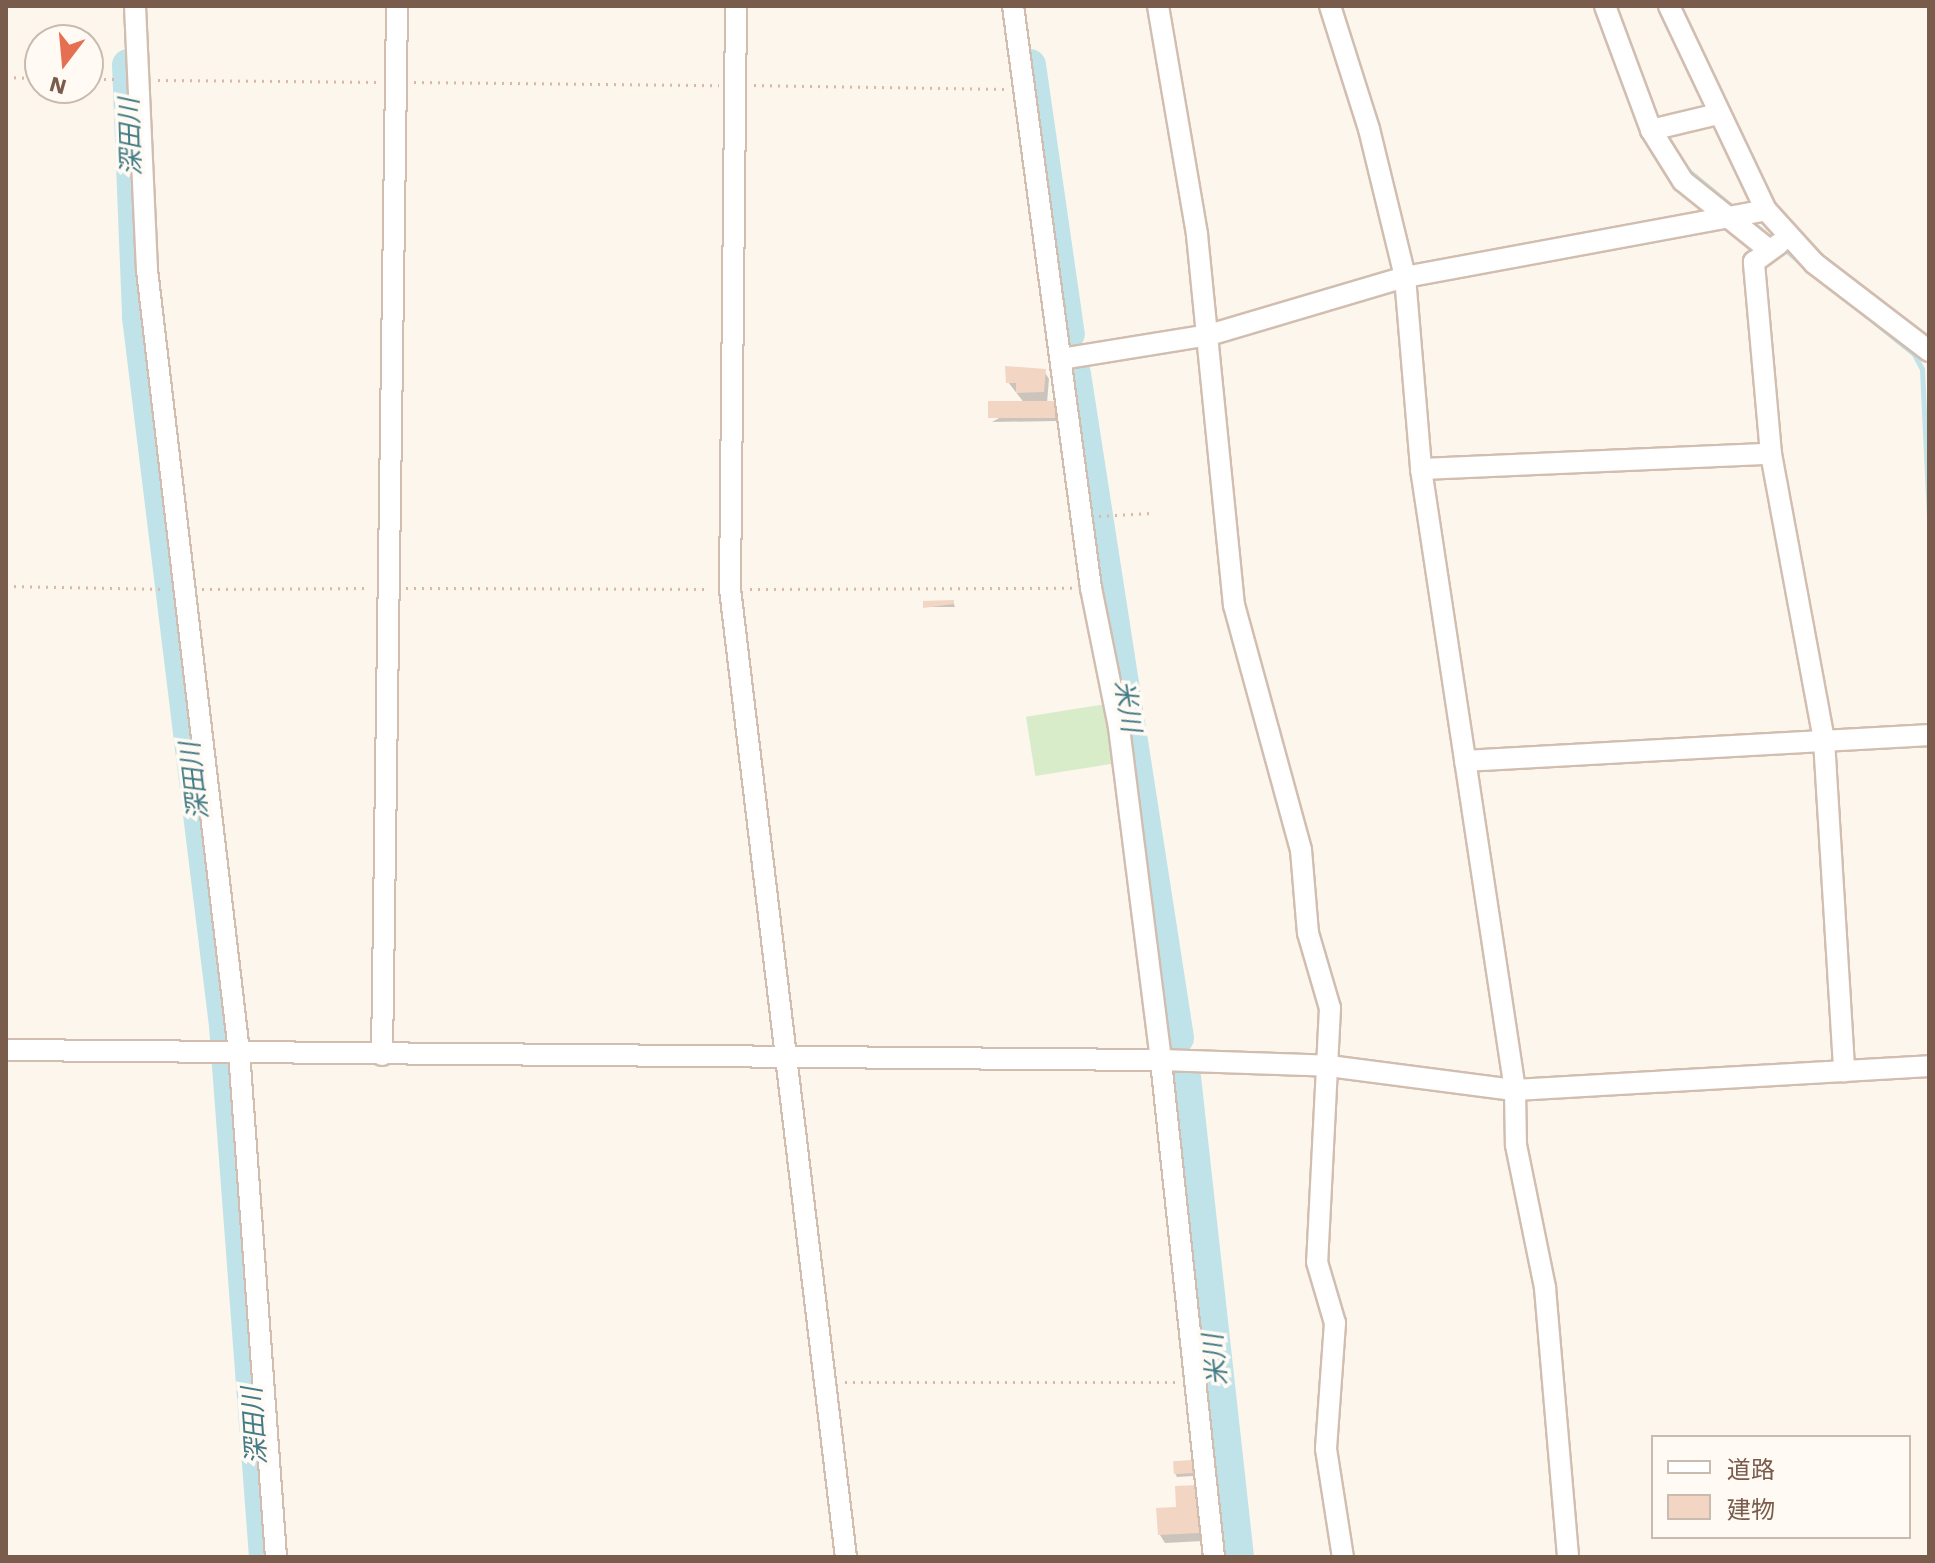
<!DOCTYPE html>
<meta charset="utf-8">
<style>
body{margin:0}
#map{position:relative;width:1935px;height:1563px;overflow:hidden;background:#fdf6ec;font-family:"Work Sans","Noto Sans JP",sans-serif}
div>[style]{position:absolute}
.green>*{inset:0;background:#d8ecc9;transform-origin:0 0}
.shadow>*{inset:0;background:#0003}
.stream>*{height:5px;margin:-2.5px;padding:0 2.5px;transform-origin:2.5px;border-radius:2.5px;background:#bfe3e8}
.river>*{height:32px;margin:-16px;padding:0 16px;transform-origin:16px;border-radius:16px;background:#bfe3e8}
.building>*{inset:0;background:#f3d5c3;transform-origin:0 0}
.path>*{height:3px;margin-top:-1.5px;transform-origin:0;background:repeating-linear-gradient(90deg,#d9b8a5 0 2px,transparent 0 8px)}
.roads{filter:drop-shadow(2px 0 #d1beb0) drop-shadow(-2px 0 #d1beb0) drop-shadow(0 2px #d1beb0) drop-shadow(0 -2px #d1beb0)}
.minor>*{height:20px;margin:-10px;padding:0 10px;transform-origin:10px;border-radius:10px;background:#fff}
span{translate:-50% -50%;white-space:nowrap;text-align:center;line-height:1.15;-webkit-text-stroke:7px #fffaf3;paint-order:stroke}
.water-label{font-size:26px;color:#437c86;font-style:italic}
.frame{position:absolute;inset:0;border:8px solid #7a5c4d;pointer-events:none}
.legend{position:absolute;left:1651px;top:1435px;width:260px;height:104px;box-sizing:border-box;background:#fffaf3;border:2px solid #cabbb1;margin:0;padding:10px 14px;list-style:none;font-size:24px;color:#7a5c4d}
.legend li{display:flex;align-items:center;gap:16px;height:40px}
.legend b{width:40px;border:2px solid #cabbb1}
.north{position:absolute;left:24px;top:24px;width:80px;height:80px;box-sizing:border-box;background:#fffaf3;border:2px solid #cabbb1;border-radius:50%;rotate:196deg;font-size:22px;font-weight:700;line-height:32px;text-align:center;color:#7a5c4d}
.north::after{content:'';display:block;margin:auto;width:28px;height:36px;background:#e76f51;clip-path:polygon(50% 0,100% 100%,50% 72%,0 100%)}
</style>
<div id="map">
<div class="green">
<i style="left:1106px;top:704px;width:60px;height:81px;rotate:81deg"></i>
</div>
<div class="shadow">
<i style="clip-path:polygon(1044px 371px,1049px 379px,1047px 403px,1056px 406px,1056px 421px,992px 422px,1025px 404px,1008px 382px)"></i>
<i style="clip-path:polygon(953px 602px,955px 607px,925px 607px)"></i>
<i style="clip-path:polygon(1191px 1462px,1194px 1476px,1177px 1477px,1175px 1473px)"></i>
<i style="clip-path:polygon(1197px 1487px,1203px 1541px,1165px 1543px,1160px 1535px)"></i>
</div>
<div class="stream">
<i style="left:1684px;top:167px;width:66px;rotate:39.5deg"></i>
<i style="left:1749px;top:220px;width:34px;rotate:40deg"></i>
<i style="left:1783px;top:248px;width:26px;rotate:40deg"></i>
<i style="left:1873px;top:321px;width:53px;rotate:38.8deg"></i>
<i style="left:1914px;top:354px;width:17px;rotate:62deg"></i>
<i style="left:1922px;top:369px;width:148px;rotate:87.3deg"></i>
</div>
<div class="river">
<i style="left:128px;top:65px;width:252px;rotate:87.7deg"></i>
<i style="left:138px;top:317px;width:714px;rotate:83deg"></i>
<i style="left:225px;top:1026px;width:533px;rotate:85.69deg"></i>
<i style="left:1030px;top:65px;width:272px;rotate:81.8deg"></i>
<i style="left:1075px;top:374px;width:672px;rotate:81.18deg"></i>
<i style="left:1184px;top:1068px;width:492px;rotate:83.7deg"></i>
</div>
<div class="building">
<i style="clip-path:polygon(1005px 366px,1046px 369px,1044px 392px,1016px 393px,1016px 383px,1006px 383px)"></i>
<i style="left:1055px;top:401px;width:17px;height:67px;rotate:90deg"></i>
<i style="clip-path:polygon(954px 600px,954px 604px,923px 608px,923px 601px)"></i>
<i style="left:1192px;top:1460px;width:13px;height:19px;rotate:86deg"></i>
<i style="clip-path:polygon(1198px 1485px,1200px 1533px,1158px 1535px,1156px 1508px,1176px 1507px,1175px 1486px)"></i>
</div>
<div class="path">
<i style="left:6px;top:77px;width:34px;rotate:2deg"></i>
<i style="left:88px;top:79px;width:31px"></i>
<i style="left:158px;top:80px;width:221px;rotate:0.5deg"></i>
<i style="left:414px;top:82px;width:305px;rotate:0.6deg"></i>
<i style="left:754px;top:85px;width:253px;rotate:0.9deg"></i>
<i style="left:1099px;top:516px;width:52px;rotate:-3.3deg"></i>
<i style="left:6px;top:586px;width:160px;rotate:1.1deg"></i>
<i style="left:406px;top:588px;width:304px;rotate:0.2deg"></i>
<i style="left:202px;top:589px;width:168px;rotate:-0.3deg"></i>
<i style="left:750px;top:589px;width:324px;rotate:-0.2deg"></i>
<i style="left:845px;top:1382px;width:332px"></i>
</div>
<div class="roads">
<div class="minor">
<i style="left:135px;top:6px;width:264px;rotate:87.4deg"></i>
<i style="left:147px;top:270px;width:787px;rotate:83.29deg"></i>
<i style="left:239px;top:1052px;width:506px;rotate:85.81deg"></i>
<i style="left:736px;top:6px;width:583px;rotate:90.59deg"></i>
<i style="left:730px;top:589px;width:975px;rotate:83.17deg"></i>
<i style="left:1158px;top:6px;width:232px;rotate:80.3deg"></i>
<i style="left:1197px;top:235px;width:372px;rotate:84.3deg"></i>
<i style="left:1234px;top:605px;width:254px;rotate:74.7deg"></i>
<i style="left:1301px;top:850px;width:83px;rotate:85.2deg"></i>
<i style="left:1308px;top:933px;width:78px;rotate:73.7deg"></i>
<i style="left:1330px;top:1008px;width:254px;rotate:92.9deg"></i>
<i style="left:1317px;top:1262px;width:64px;rotate:73.6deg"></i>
<i style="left:1335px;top:1323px;width:126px;rotate:94.1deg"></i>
<i style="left:1326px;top:1449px;width:109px;rotate:81.1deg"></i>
<i style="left:1330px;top:6px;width:129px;rotate:72.4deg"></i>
<i style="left:1369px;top:129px;width:152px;rotate:76.3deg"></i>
<i style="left:1405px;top:277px;width:193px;rotate:85.2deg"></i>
<i style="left:1421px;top:469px;width:628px;rotate:81.39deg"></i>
<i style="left:1515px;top:1090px;width:55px;rotate:89deg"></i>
<i style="left:1516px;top:1145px;width:146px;rotate:78.5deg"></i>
<i style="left:1545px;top:1288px;width:270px;rotate:85.1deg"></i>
<i style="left:1605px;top:6px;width:132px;rotate:69.6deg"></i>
<i style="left:1669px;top:6px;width:226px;rotate:64.6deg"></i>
<i style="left:1766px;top:210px;width:72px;rotate:47.8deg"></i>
<i style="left:1814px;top:263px;width:145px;rotate:37.4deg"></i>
<i style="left:1718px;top:114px;width:69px;rotate:166.6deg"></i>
<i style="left:1651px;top:130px;width:60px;rotate:57.9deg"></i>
<i style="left:1683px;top:181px;width:109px;rotate:38.7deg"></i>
<i style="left:1061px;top:359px;width:150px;rotate:-9.2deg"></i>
<i style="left:1209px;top:335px;width:204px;rotate:-16.5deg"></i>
<i style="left:1405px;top:277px;width:367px;rotate:-10.5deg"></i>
<i style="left:1771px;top:454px;width:193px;rotate:-95.1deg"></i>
<i style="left:1754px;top:262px;width:31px;rotate:-36deg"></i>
<i style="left:1421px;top:469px;width:350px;rotate:-2.5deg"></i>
<i style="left:1771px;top:454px;width:291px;rotate:79.5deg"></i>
<i style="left:1824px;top:740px;width:332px;rotate:86.5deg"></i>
<i style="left:1465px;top:761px;width:465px;rotate:-3.2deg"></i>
<i style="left:6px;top:1050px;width:1155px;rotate:0.5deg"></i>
<i style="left:1161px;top:1060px;width:336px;rotate:-97.2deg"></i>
<i style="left:1119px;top:727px;width:142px;rotate:-101.4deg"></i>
<i style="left:1091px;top:588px;width:587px;rotate:-97.63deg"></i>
<i style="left:382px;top:1055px;width:1049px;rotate:-89.18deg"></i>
<i style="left:1214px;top:1557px;width:500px;rotate:-96.1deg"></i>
<i style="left:1161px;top:1060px;width:168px;rotate:2deg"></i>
<i style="left:1329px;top:1066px;width:188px;rotate:7.4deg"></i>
<i style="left:1515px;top:1090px;width:415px;rotate:-3.3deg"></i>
</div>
</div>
<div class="water-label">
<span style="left:131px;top:137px;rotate:-92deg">深田川</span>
<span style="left:1127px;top:706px;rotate:81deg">米川</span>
<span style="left:195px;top:781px;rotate:-97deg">深田川</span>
<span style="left:1216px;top:1360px;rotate:-96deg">米川</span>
<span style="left:255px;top:1426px;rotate:-94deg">深田川</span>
</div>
<div class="frame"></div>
<ul class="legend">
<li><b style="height:10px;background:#fff"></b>道路</li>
<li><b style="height:22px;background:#f3d5c3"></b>建物</li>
</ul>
<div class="north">N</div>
</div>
